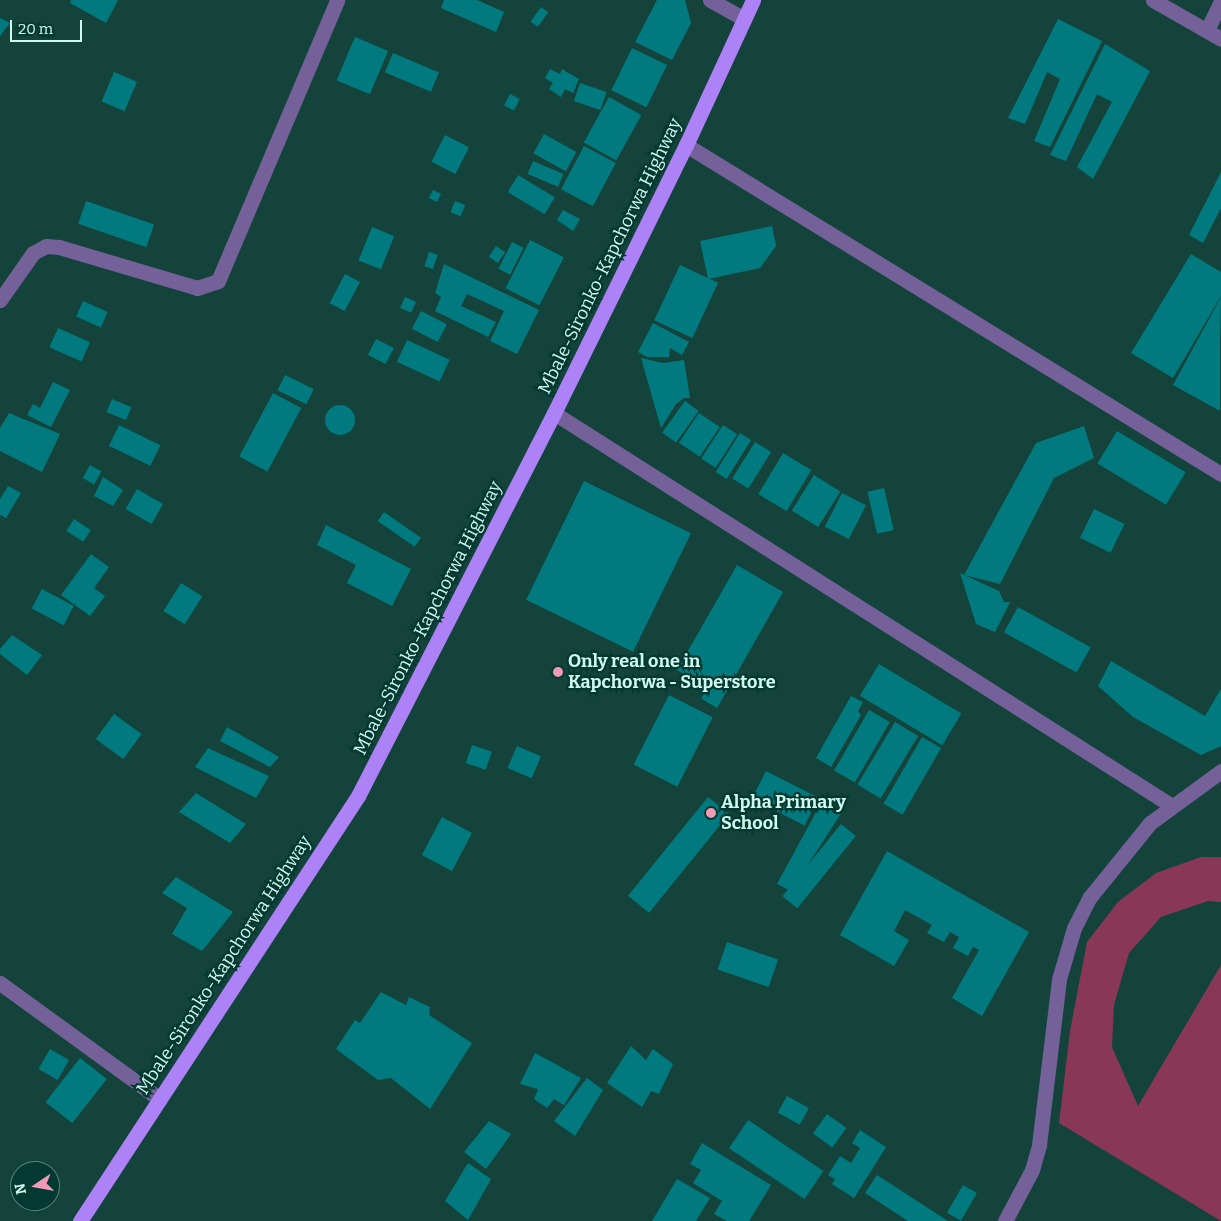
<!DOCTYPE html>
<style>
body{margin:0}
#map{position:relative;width:1221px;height:1221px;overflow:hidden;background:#13433b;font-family:Bitter,serif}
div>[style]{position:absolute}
.green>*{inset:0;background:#883856}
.building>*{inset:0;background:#007a7e;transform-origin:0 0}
.round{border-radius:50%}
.street>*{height:15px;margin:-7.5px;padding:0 7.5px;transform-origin:7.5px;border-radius:7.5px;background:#746199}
.primary>*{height:15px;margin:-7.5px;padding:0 7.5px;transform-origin:7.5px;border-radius:7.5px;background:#ad82f6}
.dots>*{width:14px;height:14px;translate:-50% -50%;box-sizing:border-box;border:2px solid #043931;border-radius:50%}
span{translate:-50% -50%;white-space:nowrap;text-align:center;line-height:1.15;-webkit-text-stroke:4.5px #043931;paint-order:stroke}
.street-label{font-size:18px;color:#cff8ee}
.poi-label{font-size:18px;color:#cff8ee;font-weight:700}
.left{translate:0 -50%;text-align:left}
.north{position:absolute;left:10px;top:1161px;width:50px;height:50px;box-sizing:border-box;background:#043931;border:1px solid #55857d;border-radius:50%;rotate:258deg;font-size:14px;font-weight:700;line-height:20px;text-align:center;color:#cff8ee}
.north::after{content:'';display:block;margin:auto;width:18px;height:22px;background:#f09ab6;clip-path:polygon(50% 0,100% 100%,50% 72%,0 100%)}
.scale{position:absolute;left:10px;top:20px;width:72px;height:22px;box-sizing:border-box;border:2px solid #cff8ee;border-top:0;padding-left:6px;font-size:15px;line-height:18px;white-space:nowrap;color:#cff8ee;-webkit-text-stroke:4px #043931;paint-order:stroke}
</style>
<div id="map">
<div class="green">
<i style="clip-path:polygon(1201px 857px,1221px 857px,1221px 902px,1208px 901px,1161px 917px,1129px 953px,1114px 1005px,1112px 1047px,1138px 1106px,1221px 965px,1221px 1221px,1059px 1123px,1070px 1031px,1087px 942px,1118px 902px,1156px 873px)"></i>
</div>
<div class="building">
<i style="clip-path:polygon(71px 0,118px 0,106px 23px,70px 3px)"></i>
<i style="clip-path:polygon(444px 0,477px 0,504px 12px,496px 32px,441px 8px)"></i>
<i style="clip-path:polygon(657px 0,685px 0,691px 23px,672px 60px,635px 42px)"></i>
<i style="left:541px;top:7px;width:9px;height:18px;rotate:36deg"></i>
<i style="clip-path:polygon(0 18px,10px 23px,0 36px)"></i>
<i style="clip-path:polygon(1058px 19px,1102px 41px,1050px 147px,1034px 141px,1060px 79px,1047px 72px,1025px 124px,1008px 118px)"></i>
<i style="left:355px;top:37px;width:36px;height:47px;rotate:23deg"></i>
<i style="clip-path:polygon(1105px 44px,1150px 71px,1093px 179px,1077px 167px,1112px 102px,1097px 94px,1066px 161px,1050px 155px)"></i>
<i style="left:632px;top:48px;width:39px;height:47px;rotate:26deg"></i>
<i style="left:393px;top:53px;width:50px;height:21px;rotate:23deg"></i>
<i style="clip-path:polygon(550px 69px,560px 74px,562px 69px,579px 79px,573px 93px,565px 89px,561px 97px,549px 89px,553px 83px,545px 78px)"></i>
<i style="left:114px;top:72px;width:25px;height:32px;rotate:23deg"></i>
<i style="left:580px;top:83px;width:28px;height:19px;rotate:19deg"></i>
<i style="left:510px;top:94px;width:11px;height:13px;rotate:27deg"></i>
<i style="left:609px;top:97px;width:37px;height:52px;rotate:29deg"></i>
<i style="left:544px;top:134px;width:37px;height:22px;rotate:29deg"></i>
<i style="left:445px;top:135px;width:27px;height:30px;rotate:27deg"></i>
<i style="left:584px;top:146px;width:36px;height:49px;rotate:28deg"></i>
<i style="left:533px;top:161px;width:33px;height:14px;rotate:23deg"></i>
<i style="clip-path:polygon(1221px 172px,1221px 208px,1203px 243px,1189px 235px)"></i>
<i style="left:518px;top:175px;width:43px;height:20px;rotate:31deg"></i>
<i style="left:433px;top:190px;width:9px;height:9px;rotate:27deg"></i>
<i style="left:86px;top:201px;width:72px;height:24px;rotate:19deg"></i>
<i style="left:455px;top:201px;width:11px;height:12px;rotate:22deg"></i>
<i style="clip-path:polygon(563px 210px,580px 219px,573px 231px,557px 220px)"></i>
<i style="clip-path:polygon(772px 226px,776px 246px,760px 268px,708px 279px,700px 241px)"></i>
<i style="left:372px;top:227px;width:24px;height:36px;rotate:22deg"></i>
<i style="left:530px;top:240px;width:38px;height:54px;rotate:27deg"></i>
<i style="left:512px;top:242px;width:13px;height:30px;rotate:27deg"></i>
<i style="left:496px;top:246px;width:11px;height:13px;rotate:34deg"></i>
<i style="left:429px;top:252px;width:9px;height:15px;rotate:18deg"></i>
<i style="clip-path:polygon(1191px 254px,1221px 272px,1221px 296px,1173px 378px,1131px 353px)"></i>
<i style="clip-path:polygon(444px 264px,539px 310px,517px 354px,490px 341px,504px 311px,467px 294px,461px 306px,496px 322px,488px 337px,435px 311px,441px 297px,435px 293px)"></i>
<i style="left:680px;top:265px;width:42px;height:61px;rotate:25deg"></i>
<i style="left:345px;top:274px;width:17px;height:33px;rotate:28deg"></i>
<i style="left:405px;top:297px;width:12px;height:12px;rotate:24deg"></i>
<i style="clip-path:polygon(1221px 297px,1220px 344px,1220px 411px,1173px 385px)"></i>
<i style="left:83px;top:301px;width:27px;height:17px;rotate:24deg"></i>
<i style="left:421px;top:311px;width:29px;height:20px;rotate:27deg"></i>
<i style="clip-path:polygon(653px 323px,689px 342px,682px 355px,670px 348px,669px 357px,647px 357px,638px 352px)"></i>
<i style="left:58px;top:328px;width:35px;height:21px;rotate:24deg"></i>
<i style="left:376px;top:339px;width:20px;height:18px;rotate:27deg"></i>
<i style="left:407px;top:340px;width:47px;height:24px;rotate:25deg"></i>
<i style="clip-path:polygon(641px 358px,663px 363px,684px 360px,690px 398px,684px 398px,676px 404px,661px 428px)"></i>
<i style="left:285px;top:375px;width:32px;height:17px;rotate:26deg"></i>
<i style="clip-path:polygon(53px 382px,70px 390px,51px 427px,27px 415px,33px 404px,40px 408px)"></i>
<i style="left:273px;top:393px;width:32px;height:72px;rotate:28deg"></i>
<i style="left:112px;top:399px;width:21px;height:14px;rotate:23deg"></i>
<i style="left:685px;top:401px;width:17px;height:39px;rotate:36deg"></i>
<i class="round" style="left:325px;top:405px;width:30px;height:30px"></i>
<i style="clip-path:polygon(9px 413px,60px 434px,42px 472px,0 451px,0 428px)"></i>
<i style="left:699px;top:413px;width:25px;height:36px;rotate:34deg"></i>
<i style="left:119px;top:425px;width:46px;height:23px;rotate:26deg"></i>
<i style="left:723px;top:425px;width:17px;height:40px;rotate:33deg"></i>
<i style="clip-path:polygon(1084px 426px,1094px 458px,1054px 478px,1000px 584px,964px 575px,1036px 443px)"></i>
<i style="left:1117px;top:431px;width:80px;height:38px;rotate:31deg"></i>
<i style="left:740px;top:433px;width:13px;height:46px;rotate:32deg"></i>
<i style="left:755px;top:442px;width:19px;height:43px;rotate:32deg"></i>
<i style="left:783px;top:453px;width:33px;height:48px;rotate:31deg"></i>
<i style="left:90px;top:465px;width:13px;height:15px;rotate:29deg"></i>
<i style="left:814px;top:475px;width:31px;height:42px;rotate:32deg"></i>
<i style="clip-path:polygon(103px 477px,123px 490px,113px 506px,94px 496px)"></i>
<i style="left:584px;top:481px;width:119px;height:132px;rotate:26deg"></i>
<i style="clip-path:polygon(8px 486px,21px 493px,6px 518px,0 515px,0 499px)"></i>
<i style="left:884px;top:488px;width:43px;height:17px;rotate:77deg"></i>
<i style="left:137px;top:489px;width:30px;height:23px;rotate:30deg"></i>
<i style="left:842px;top:493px;width:27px;height:38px;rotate:27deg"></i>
<i style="left:1094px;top:509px;width:34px;height:32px;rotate:26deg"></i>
<i style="left:384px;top:512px;width:45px;height:11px;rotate:35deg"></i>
<i style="left:74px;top:519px;width:20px;height:14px;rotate:33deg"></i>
<i style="clip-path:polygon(326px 525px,411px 569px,392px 606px,347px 583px,356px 565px,317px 545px)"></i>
<i style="clip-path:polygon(91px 554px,109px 567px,94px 588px,105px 596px,90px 616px,61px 595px)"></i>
<i style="clip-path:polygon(737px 565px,783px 592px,717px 708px,702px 699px,698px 682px,677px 670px)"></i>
<i style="clip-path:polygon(960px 573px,999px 591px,1004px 602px,1010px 602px,995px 632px,976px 624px)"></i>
<i style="left:181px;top:583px;width:25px;height:33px;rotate:32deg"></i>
<i style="left:42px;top:589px;width:36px;height:22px;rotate:28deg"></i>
<i style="left:1018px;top:607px;width:83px;height:29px;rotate:29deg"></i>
<i style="clip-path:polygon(12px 635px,42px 655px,27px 675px,0 654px,0 649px)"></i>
<i style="clip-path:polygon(1111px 661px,1205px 716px,1221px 689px,1221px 746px,1201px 755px,1133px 717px,1098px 686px)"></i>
<i style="left:879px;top:664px;width:96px;height:37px;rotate:31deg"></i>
<i style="left:669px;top:695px;width:49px;height:78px;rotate:27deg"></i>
<i style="clip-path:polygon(851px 696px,863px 702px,858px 711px,861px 715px,831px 767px,816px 758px)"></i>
<i style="left:869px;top:710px;width:24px;height:70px;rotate:30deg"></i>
<i style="left:114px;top:714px;width:34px;height:31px;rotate:36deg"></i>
<i style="left:895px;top:722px;width:27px;height:73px;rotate:31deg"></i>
<i style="clip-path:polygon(227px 727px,279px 757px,270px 767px,220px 741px)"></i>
<i style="left:922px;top:737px;width:22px;height:77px;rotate:30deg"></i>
<i style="left:472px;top:745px;width:21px;height:19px;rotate:19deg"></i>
<i style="left:517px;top:746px;width:26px;height:24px;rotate:23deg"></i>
<i style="clip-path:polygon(208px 748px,269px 776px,256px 798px,195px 767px)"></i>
<i style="left:766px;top:771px;width:59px;height:31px;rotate:27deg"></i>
<i style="clip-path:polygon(196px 793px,246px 824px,230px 843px,179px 812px)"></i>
<i style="left:708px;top:797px;width:27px;height:127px;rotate:39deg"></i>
<i style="clip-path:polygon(821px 803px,840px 815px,791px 891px,777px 884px)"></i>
<i style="left:442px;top:817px;width:34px;height:43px;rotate:28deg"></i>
<i style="left:841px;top:824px;width:19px;height:93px;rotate:39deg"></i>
<i style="clip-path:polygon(887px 851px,1029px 932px,982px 1016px,952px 998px,979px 950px,973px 947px,968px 956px,953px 948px,959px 937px,950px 932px,944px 942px,927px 933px,932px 925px,905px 910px,894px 931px,909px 940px,894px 966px,840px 935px)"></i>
<i style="clip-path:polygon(176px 877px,233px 912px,202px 951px,172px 934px,187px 908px,162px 893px)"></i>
<i style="left:727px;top:942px;width:54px;height:29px;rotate:19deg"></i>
<i style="clip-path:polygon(381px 992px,406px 1005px,409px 997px,430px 1007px,429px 1015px,472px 1043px,430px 1109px,391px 1078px,378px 1080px,336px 1049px,355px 1020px,360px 1023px)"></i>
<i style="clip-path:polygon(631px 1046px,646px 1060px,653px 1049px,673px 1064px,659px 1094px,651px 1091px,642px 1107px,607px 1083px)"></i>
<i style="left:50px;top:1049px;width:22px;height:23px;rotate:30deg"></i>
<i style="clip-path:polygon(535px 1053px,581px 1078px,564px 1105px,554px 1099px,547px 1108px,534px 1099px,538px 1089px,520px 1084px)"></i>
<i style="left:80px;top:1058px;width:34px;height:56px;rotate:38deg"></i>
<i style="clip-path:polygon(587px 1078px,603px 1090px,575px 1136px,554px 1121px)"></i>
<i style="left:787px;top:1096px;width:25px;height:19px;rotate:29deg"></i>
<i style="left:827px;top:1114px;width:24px;height:24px;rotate:36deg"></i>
<i style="left:748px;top:1120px;width:91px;height:34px;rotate:34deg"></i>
<i style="clip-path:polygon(489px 1121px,511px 1134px,486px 1169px,464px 1152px)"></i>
<i style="clip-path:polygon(860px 1130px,886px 1147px,854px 1198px,832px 1184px,835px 1179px,828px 1175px,840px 1156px,851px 1163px,860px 1148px,852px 1143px)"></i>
<i style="clip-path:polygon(702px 1143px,771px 1185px,749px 1221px,727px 1221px,714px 1214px,722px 1201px,693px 1183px,701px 1170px,690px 1164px)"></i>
<i style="clip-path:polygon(468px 1163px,491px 1179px,468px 1220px,445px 1201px)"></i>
<i style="clip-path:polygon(877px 1175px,948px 1221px,908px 1221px,865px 1193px)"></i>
<i style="clip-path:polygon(677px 1179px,710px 1198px,696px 1221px,652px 1221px)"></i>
<i style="left:963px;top:1185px;width:16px;height:32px;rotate:30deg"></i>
</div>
<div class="street">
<i style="left:710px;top:0;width:38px;rotate:29deg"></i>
<i style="left:1153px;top:0;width:78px;rotate:29.8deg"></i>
<i style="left:1207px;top:30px;width:32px;rotate:-64deg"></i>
<i style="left:686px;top:145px;width:628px;rotate:31.59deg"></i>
<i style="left:0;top:300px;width:57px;rotate:-54.9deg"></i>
<i style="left:33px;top:253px;width:15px;rotate:-28deg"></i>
<i style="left:46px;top:246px;width:13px;rotate:4deg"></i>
<i style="left:59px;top:247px;width:144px;rotate:16.5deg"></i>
<i style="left:197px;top:288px;width:22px;rotate:-18deg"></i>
<i style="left:218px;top:281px;width:305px;rotate:-67deg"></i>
<i style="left:554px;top:413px;width:732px;rotate:32.45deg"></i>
<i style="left:0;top:983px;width:195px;rotate:36deg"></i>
<i style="left:1005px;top:1221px;width:58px;rotate:-62.1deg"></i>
<i style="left:1032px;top:1170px;width:26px;rotate:-74deg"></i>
<i style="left:1039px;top:1145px;width:167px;rotate:-83.1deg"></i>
<i style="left:1059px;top:979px;width:53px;rotate:-73.6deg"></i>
<i style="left:1074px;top:928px;width:35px;rotate:-63deg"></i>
<i style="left:1090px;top:897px;width:95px;rotate:-51deg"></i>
<i style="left:1150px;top:823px;width:88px;rotate:-36.2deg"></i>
</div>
<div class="primary">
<i style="left:80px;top:1221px;width:508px;rotate:-56.81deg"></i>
<i style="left:358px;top:796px;width:430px;rotate:-62.9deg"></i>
<i style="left:554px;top:413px;width:299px;rotate:-63.8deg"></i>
<i style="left:686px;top:145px;width:160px;rotate:-65.2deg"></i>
</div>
<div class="dots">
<i style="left:558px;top:672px;background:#f09ab6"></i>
<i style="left:711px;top:813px;background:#f09ab6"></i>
</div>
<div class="street-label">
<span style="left:610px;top:256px;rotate:-64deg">Mbale-Sironko-Kapchorwa Highway</span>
<span style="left:428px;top:618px;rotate:-63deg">Mbale-Sironko-Kapchorwa Highway</span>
<span style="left:224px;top:965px;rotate:-57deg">Mbale-Sironko-Kapchorwa Highway</span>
</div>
<div class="poi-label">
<span class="left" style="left:568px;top:672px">Only real one in<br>Kapchorwa - Superstore</span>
<span class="left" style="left:721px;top:813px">Alpha Primary<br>School</span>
</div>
<div class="north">N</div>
<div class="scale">20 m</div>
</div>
